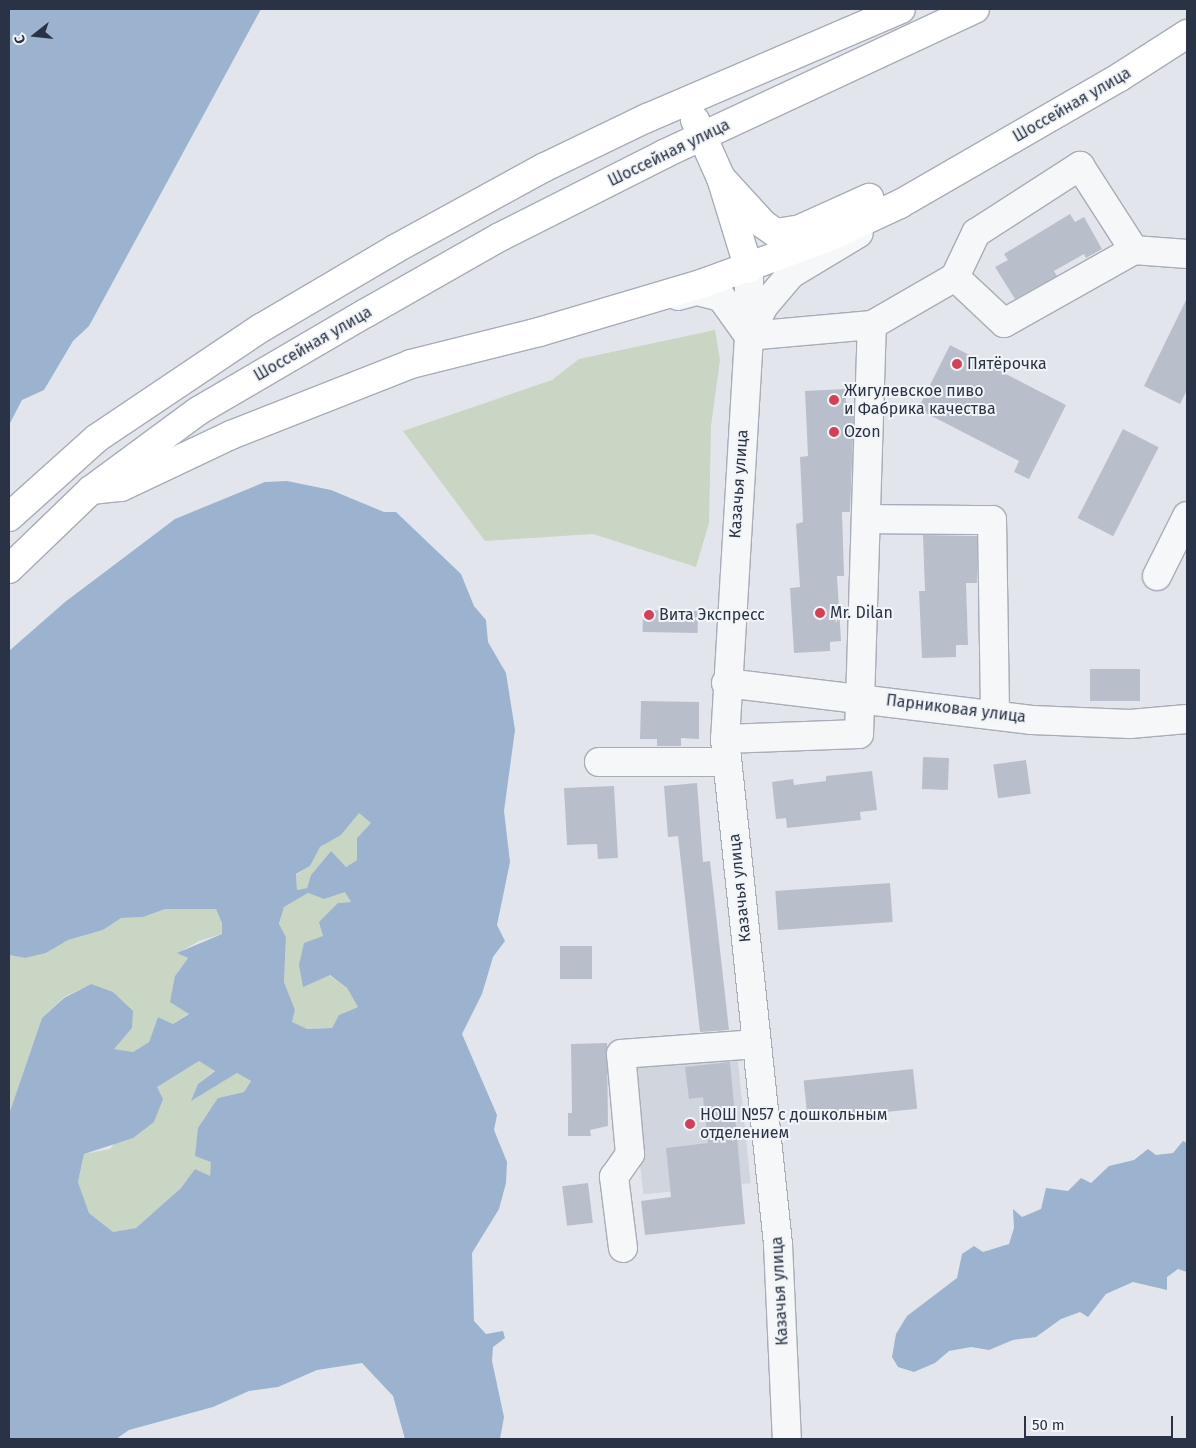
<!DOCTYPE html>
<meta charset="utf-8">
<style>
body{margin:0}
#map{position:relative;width:1196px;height:1448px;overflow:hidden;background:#e2e6ec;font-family:"Fira Sans",sans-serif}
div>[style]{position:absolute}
.built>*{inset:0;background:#d0d5de;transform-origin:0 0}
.green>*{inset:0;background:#c8d6c3}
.water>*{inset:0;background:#9bb3ce}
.building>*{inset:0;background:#b9bfca;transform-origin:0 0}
.roads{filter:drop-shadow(1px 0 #a7adb7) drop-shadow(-1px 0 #a7adb7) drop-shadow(0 1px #a7adb7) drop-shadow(0 -1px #a7adb7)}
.minor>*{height:28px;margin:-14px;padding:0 14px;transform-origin:14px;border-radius:14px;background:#f5f7f9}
.major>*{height:28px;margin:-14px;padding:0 14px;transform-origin:14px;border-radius:14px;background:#fff}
.dots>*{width:14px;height:14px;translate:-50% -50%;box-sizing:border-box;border:2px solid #f2f5f8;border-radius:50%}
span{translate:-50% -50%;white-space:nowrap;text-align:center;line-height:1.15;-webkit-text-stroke:4px #f2f5f8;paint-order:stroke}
.street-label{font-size:16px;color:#293345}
.poi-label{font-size:16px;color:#293345}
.left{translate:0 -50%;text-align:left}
.frame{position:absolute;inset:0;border:10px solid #293345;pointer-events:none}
.north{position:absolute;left:10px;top:10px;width:50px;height:50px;-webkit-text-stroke:4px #f2f5f8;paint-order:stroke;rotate:254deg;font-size:14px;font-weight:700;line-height:20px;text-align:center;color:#293345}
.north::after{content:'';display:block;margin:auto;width:18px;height:22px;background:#293345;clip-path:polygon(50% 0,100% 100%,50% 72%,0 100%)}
.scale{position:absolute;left:1024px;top:1416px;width:149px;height:22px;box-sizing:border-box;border:2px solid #293345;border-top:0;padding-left:6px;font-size:15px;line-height:18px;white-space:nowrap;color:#293345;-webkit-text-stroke:4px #f2f5f8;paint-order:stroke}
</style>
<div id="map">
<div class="built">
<i style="left:737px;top:1053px;width:131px;height:108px;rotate:84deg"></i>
</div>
<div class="green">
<i style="clip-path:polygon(715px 330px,720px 360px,711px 426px,709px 523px,696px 567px,593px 534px,485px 541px,403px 431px,552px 380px,579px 359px)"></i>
<i style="clip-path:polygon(359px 813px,371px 823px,357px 838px,357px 860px,346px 867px,330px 852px,311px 875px,307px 888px,297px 890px,296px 875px,310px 866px,320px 847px,341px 835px)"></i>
<i style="clip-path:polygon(345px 891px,351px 902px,338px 903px,323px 936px,329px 975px,347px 988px,358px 1007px,339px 1015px,332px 1028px,307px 1029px,292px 1023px,295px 1010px,284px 982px,286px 937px,279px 925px,284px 907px,308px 893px,324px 899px)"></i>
<i style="clip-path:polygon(165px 909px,216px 909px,222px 923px,222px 934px,199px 941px,178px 953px,188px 958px,175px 976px,189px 1013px,173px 1024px,158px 1017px,149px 1042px,133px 1052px,113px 1049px,132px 1028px,91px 984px,64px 997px,42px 1018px,9px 1114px,9px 955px,25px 958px,46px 953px,68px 940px,103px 930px,121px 918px,143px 917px)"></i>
<i style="clip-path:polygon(199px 1061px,215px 1070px,198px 1084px,192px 1100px,237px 1073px,251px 1081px,244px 1092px,218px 1098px,210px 1177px,195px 1169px,181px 1188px,136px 1228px,113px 1232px,89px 1213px,78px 1182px,84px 1154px,110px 1149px,156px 1087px)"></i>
</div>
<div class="water">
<i style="clip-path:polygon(9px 9px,261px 9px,89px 326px,73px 341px,44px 390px,22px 400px,9px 425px)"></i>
<i style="clip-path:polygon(evenodd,287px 481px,331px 490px,384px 512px,396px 512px,461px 574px,474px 606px,486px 620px,488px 642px,506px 673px,515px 730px,504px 811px,510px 862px,497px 925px,505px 941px,493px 957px,482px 994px,462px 1034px,497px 1115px,494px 1130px,507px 1162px,506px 1183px,499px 1209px,472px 1253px,474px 1321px,486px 1334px,503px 1331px,505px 1338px,493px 1347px,492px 1361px,504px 1417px,500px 1439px,405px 1439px,393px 1396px,362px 1363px,317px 1370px,278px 1387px,249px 1391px,213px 1407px,129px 1430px,116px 1439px,9px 1439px,9px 1114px,42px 1018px,64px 998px,91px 984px,113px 992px,133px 1011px,132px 1028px,114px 1049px,133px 1052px,149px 1042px,158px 1017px,173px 1024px,189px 1014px,170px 1002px,175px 976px,188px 958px,177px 953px,222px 934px,222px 923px,216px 909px,165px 909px,143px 917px,121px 918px,103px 930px,68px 940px,46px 953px,25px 958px,9px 955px,9px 651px,65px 602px,175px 519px,265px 482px,287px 481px,359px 813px,371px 823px,357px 838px,357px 860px,346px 867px,331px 851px,311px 875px,307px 888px,297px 890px,296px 874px,310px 866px,320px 847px,341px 835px,359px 813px,287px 481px,345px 892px,351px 902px,338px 903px,319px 922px,323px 936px,304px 943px,299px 965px,303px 987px,330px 975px,347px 988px,358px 1007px,339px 1015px,332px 1028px,307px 1029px,292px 1022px,295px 1010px,284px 982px,286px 937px,279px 924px,284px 907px,308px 893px,324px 899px,345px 892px,287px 481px,199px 1061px,215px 1071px,198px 1084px,191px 1101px,237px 1073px,251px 1081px,244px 1092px,218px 1098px,198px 1128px,195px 1156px,211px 1162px,210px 1176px,195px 1169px,181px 1188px,136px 1228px,113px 1232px,89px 1213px,78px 1182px,84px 1154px,133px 1138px,154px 1122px,163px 1099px,157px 1087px,199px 1061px)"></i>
<i style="clip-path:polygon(1183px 1141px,1187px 1143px,1187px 1272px,1178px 1269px,1167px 1277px,1167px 1290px,1133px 1282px,1106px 1294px,1088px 1317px,1080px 1312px,1061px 1319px,1036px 1337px,1013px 1340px,989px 1350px,971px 1347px,949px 1351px,935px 1363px,914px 1372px,898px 1367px,892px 1357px,896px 1334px,907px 1316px,957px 1278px,962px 1254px,974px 1246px,983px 1252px,1009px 1244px,1014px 1228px,1013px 1209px,1022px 1217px,1041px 1209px,1046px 1188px,1068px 1191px,1081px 1178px,1091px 1183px,1109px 1166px,1134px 1160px,1148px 1149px,1156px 1155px,1173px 1153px)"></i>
</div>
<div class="building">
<i style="clip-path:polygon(1070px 214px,1075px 222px,1084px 217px,1102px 249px,1086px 258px,1084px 254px,1054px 271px,1057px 276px,1015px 299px,995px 267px,1008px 260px,1004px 254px)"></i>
<i style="clip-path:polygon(1187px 298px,1187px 390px,1180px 404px,1144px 386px)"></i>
<i style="clip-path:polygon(950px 345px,1066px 405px,1029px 479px,1014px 472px,1019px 461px,918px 409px)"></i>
<i style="clip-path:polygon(845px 389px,846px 403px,853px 403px,854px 411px,850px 512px,842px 512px,844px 576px,837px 576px,841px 641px,830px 642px,830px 651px,794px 653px,790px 588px,800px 587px,796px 524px,803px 522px,800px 457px,808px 456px,805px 391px)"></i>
<i style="left:1123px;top:429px;width:40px;height:100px;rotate:27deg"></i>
<i style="clip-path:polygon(923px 535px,977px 536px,977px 583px,966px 583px,968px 645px,956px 645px,956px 657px,922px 658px,919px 591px,925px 591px)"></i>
<i style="left:643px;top:610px;width:55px;height:22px;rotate:1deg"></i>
<i style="left:1140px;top:669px;width:32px;height:50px;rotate:90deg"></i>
<i style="clip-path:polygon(641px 701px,699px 702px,699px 739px,681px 738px,681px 746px,657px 746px,657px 739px,640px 739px)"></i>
<i style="left:923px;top:757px;width:26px;height:32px;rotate:2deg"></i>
<i style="left:1026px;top:760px;width:34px;height:33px;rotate:82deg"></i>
<i style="clip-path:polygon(872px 771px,877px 810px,860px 812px,861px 820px,787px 828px,786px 818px,776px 819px,772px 782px,793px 779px,794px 785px,826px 781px,826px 776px)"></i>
<i style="clip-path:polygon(697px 783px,703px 862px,710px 861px,729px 1030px,700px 1032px,678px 836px,668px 837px,664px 786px)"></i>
<i style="clip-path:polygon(614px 786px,618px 858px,598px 859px,597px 844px,567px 845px,564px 788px)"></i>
<i style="left:890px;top:883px;width:39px;height:115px;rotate:86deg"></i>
<i style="left:560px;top:946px;width:32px;height:33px"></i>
<i style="clip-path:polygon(607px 1043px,608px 1126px,590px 1130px,591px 1136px,568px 1136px,568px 1113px,572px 1113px,571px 1044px)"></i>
<i style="clip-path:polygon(730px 1062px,745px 1224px,645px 1235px,641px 1201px,671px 1197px,666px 1148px,708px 1143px,703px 1097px,689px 1099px,685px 1067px)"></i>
<i style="left:913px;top:1069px;width:40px;height:110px;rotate:84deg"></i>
<i style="left:588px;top:1183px;width:40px;height:26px;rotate:83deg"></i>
</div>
<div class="roads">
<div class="minor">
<i style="left:1134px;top:250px;width:53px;rotate:4.3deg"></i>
<i style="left:749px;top:269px;width:67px;rotate:90deg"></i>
<i style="left:749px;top:336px;width:404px;rotate:93.4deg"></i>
<i style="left:725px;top:739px;width:508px;rotate:84.01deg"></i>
<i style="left:778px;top:1244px;width:195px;rotate:87.4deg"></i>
<i style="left:678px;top:296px;width:20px;rotate:-15deg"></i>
<i style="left:697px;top:291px;width:25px;rotate:14deg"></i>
<i style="left:721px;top:297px;width:48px;rotate:54.3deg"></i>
<i style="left:872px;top:325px;width:96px;rotate:-30deg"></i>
<i style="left:955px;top:277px;width:49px;rotate:-64.5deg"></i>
<i style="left:976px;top:233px;width:124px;rotate:-32.8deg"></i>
<i style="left:1080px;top:166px;width:100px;rotate:57.3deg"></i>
<i style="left:1134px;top:250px;width:149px;rotate:150.7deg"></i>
<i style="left:1004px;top:323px;width:67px;rotate:-136.8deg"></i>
<i style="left:750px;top:333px;width:29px;rotate:-63deg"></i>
<i style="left:763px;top:307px;width:43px;rotate:-49.7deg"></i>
<i style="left:791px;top:274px;width:79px;rotate:-31.1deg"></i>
<i style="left:868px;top:519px;width:124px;rotate:0.5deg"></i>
<i style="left:992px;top:520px;width:194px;rotate:89.1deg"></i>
<i style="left:1157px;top:576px;width:67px;rotate:-63.4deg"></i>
<i style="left:726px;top:683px;width:308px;rotate:6.9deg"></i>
<i style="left:1032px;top:720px;width:98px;rotate:2.3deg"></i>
<i style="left:1130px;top:724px;width:57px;rotate:-5deg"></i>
<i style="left:725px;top:739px;width:134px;rotate:-2.1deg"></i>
<i style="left:859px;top:734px;width:409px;rotate:-88.2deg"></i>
<i style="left:872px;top:325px;width:123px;rotate:174.9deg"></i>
<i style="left:599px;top:762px;width:128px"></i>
<i style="left:623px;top:1248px;width:72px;rotate:-97.2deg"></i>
<i style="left:614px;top:1177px;width:28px;rotate:-55deg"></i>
<i style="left:630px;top:1154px;width:100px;rotate:-95.1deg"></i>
<i style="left:621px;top:1054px;width:136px;rotate:-4.2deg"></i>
</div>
<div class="major">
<i style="left:695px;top:120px;width:64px;rotate:65.9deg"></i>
<i style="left:721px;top:178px;width:95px;rotate:72.9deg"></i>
<i style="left:721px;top:178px;width:62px;rotate:47.6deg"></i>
<i style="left:763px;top:224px;width:16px;rotate:35deg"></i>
<i style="left:776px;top:233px;width:24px;rotate:-9deg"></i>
<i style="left:800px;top:229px;width:76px;rotate:-24.2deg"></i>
<i style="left:91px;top:490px;width:30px;rotate:-6deg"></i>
<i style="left:121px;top:487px;width:122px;rotate:-25.3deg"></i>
<i style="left:231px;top:435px;width:193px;rotate:-21.5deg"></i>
<i style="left:411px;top:364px;width:132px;rotate:-14deg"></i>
<i style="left:539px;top:332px;width:169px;rotate:-16.5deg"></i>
<i style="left:701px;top:284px;width:134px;rotate:-20.1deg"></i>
<i style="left:827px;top:238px;width:81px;rotate:-25deg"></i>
<i style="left:900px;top:204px;width:254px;rotate:-30deg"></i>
<i style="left:1120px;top:77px;width:80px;rotate:-32.7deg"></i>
<i style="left:9px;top:517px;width:118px;rotate:-41.9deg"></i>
<i style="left:97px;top:438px;width:197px;rotate:-33.9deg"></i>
<i style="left:261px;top:328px;width:156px;rotate:-30.5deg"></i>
<i style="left:395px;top:249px;width:171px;rotate:-28.7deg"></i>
<i style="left:545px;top:167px;width:113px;rotate:-25.7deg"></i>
<i style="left:647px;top:118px;width:276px;rotate:-23.2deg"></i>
<i style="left:9px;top:569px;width:114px;rotate:-43.9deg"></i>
<i style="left:91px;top:490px;width:133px;rotate:-36.4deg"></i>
<i style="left:198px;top:411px;width:194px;rotate:-30.3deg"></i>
<i style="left:366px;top:313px;width:154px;rotate:-29.6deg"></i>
<i style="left:500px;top:237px;width:184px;rotate:-26.8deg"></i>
<i style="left:664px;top:154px;width:343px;rotate:-25deg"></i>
</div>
</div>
<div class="dots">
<i style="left:957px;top:364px;background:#d83f56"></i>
<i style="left:834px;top:400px;background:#d83f56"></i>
<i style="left:834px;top:432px;background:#d83f56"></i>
<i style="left:820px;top:613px;background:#d83f56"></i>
<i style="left:649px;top:615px;background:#d83f56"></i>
<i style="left:690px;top:1124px;background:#d83f56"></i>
</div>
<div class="street-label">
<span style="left:1072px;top:105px;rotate:-30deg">Шоссейная улица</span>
<span style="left:669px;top:153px;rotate:-26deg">Шоссейная улица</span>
<span style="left:313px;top:344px;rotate:-30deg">Шоссейная улица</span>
<span style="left:739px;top:484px;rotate:-86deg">Казачья улица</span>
<span style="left:956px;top:709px;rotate:7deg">Парниковая улица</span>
<span style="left:740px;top:888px;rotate:-96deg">Казачья улица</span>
<span style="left:780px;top:1291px;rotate:-93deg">Казачья улица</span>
</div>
<div class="poi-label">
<span class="left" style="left:967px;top:364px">Пятёрочка</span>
<span class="left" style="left:844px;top:400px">Жигулевское пиво<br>и Фабрика качества</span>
<span class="left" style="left:844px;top:432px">Ozon</span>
<span class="left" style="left:830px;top:613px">Mr. Dilan</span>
<span class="left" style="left:659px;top:615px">Вита Экспресс</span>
<span class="left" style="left:700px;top:1124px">НОШ №57 с дошкольным<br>отделением</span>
</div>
<div class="frame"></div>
<div class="north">С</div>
<div class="scale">50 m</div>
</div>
